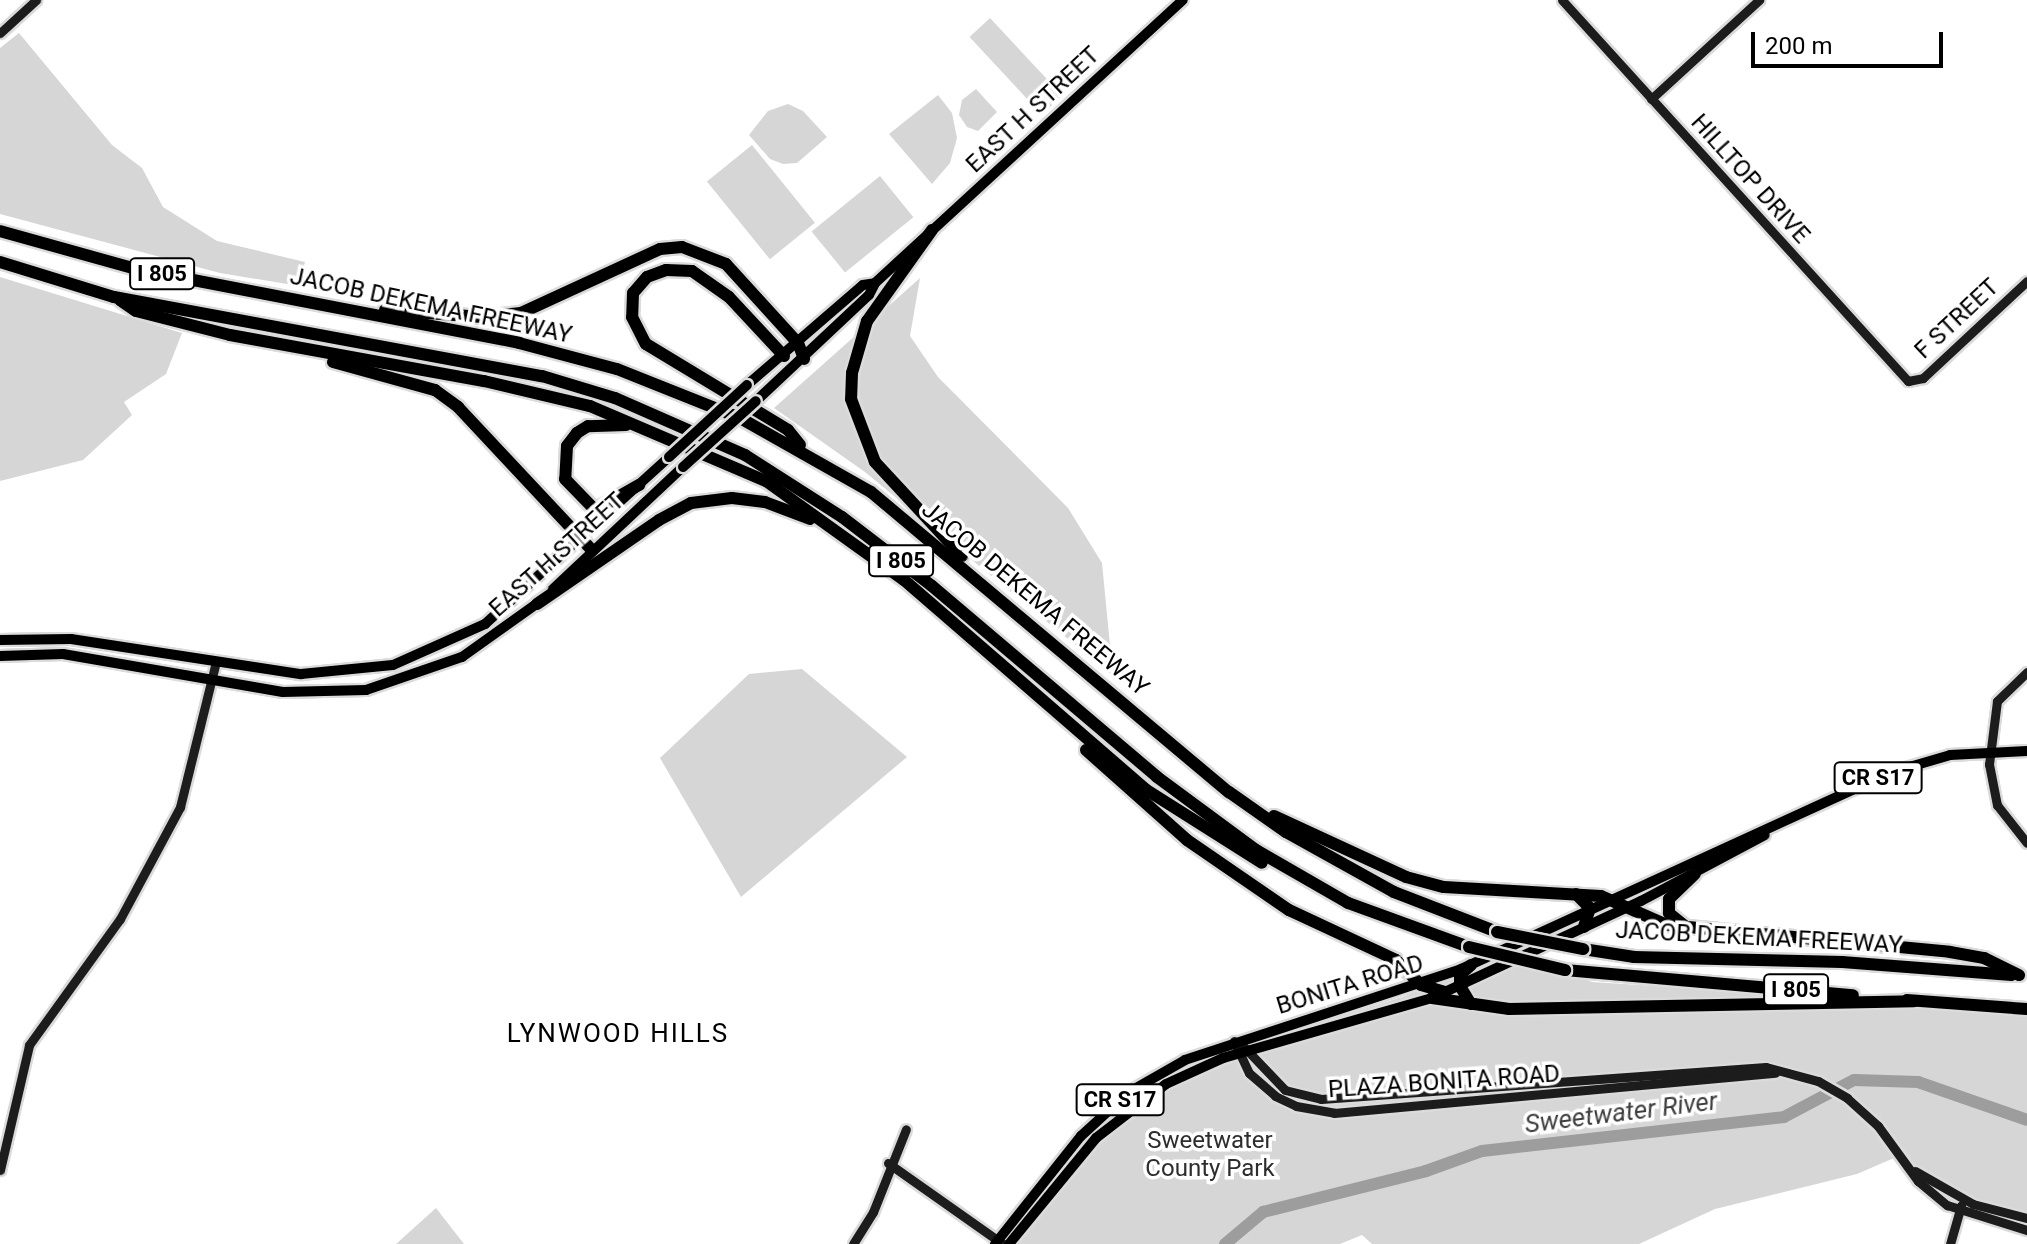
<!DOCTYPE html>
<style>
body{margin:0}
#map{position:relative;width:2027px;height:1244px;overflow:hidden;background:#fff;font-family:Roboto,sans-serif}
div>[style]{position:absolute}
.green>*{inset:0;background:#d6d6d6;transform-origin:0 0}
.river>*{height:12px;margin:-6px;padding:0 6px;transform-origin:6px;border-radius:6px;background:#9d9d9d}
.roads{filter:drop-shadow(2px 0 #dbdbdb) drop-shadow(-2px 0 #dbdbdb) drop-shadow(0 2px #dbdbdb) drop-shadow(0 -2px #dbdbdb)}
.secondary>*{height:9px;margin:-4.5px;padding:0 4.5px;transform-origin:4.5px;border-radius:4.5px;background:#1c1c1c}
.primary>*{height:10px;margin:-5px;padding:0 5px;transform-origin:5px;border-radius:5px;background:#000}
.highway>*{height:12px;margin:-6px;padding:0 6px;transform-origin:6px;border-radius:6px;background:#000}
.bridges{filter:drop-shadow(2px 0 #dbdbdb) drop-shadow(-2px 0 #dbdbdb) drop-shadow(0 2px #dbdbdb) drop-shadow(0 -2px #dbdbdb)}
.primary-bridge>*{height:10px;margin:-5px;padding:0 5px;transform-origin:5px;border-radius:5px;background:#000}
.highway-bridge>*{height:12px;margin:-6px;padding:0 6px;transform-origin:6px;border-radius:6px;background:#000}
span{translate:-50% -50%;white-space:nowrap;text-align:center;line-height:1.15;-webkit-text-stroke:7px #fff;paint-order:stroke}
.shield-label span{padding:2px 6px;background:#fff;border:2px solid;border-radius:6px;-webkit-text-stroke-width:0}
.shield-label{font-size:22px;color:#000;font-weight:700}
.street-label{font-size:24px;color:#000}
.park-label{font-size:24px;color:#2d2d2d}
.neighbourhood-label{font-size:26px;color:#000;letter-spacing:2px}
.water-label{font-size:26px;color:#3e3e3e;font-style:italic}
.scale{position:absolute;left:1751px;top:32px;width:192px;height:36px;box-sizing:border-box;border:4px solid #000;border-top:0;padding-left:10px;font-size:24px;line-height:28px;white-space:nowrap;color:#000;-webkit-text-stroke:6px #fff;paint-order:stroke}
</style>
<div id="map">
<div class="green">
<i style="left:990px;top:18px;width:106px;height:28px;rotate:47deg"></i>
<i style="clip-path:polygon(19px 33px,112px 145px,142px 168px,163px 207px,217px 241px,305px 262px,299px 286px,220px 273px,0 214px,0 48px)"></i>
<i style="clip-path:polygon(976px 89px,997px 112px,978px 131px,967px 127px,959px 115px,962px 100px)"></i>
<i style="clip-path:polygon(938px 95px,952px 113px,957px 138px,950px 163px,932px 184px,889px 134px)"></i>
<i style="clip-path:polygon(788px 104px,803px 111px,827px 137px,797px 163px,783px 164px,770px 159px,749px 135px,768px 111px)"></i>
<i style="left:752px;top:145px;width:100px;height:58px;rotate:51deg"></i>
<i style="left:880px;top:176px;width:53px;height:88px;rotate:51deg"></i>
<i style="clip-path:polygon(0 277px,182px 333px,166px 374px,124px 402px,132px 415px,83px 460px,0 481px)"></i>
<i style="clip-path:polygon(920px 278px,910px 336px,938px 377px,1068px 508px,1102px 563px,1113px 676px,865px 472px,774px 408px)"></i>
<i style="clip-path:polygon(802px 669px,907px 757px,741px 897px,660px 758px,749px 674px)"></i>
<i style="clip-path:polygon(1493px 960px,1565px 970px,1592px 982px,2027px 1009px,2027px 1225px,1959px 1208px,1901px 1155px,1857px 1174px,1715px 1209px,1639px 1244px,1372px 1244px,1362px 1235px,1340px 1244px,1001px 1244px,1091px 1133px,1156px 1082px,1193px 1062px,1402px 997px)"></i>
<i style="clip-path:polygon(436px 1208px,464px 1244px,396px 1244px)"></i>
</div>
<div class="river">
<i style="left:1225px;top:1244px;width:50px;rotate:-40.1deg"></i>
<i style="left:1263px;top:1212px;width:168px;rotate:-14.1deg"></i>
<i style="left:1426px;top:1171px;width:59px;rotate:-19.7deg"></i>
<i style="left:1482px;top:1151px;width:304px;rotate:-6.4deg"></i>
<i style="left:1784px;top:1117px;width:79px;rotate:-27.9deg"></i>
<i style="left:1854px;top:1080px;width:64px;rotate:1.8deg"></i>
<i style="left:1918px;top:1082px;width:115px;rotate:19.2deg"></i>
</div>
<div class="roads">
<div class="secondary">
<i style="left:1562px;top:0;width:515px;rotate:47.76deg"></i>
<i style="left:1908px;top:381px;width:15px;rotate:-11deg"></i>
<i style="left:1923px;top:378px;width:142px;rotate:-43deg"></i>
<i style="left:0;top:33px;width:49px;rotate:-42.5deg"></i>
<i style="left:1651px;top:99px;width:147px;rotate:-42.5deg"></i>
<i style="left:2027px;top:672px;width:42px;rotate:136deg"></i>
<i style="left:1997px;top:701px;width:64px;rotate:97.2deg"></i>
<i style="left:1989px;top:764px;width:42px;rotate:79deg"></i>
<i style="left:1997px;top:805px;width:48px;rotate:51.7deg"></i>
<i style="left:1234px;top:1041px;width:35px;rotate:65deg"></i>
<i style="left:1249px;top:1073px;width:35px;rotate:41deg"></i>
<i style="left:1275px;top:1096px;width:23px;rotate:25deg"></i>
<i style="left:1296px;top:1106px;width:39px;rotate:10deg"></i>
<i style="left:1334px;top:1113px;width:443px;rotate:-5.2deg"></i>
<i style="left:1244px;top:1047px;width:59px;rotate:46.4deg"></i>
<i style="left:1285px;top:1090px;width:37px;rotate:14deg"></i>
<i style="left:1321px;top:1099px;width:446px;rotate:-4.1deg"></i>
<i style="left:1766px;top:1067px;width:54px;rotate:15.1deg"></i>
<i style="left:1818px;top:1081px;width:34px;rotate:30deg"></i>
<i style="left:1847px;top:1098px;width:42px;rotate:42.1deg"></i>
<i style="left:1878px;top:1126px;width:68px;rotate:54deg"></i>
<i style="left:1918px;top:1181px;width:38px;rotate:40deg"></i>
<i style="left:1947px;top:1205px;width:84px;rotate:17.4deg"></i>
<i style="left:888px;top:1163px;width:141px;rotate:35.2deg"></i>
<i style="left:0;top:1170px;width:128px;rotate:-76.9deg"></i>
<i style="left:29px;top:1045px;width:155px;rotate:-54.2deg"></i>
<i style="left:120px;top:919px;width:127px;rotate:-61.8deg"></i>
<i style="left:180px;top:807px;width:150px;rotate:-76.1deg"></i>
<i style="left:1915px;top:1171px;width:67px;rotate:29.6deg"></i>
<i style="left:1973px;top:1204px;width:56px;rotate:14.5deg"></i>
<i style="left:853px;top:1244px;width:38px;rotate:-58deg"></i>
<i style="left:873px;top:1212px;width:89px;rotate:-68.3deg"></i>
<i style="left:1950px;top:1244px;width:40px;rotate:-74deg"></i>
</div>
<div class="primary">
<i style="left:747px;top:385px;width:153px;rotate:-40.8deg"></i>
<i style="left:863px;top:285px;width:12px;rotate:-9deg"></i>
<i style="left:756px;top:401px;width:155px;rotate:-43.2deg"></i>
<i style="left:869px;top:295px;width:13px;rotate:-63deg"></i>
<i style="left:875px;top:283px;width:418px;rotate:-42.6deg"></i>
<i style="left:553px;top:589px;width:178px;rotate:-43.2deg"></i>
<i style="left:0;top:640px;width:71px;rotate:-0.8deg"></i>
<i style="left:71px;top:639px;width:233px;rotate:8.7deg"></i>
<i style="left:301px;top:674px;width:92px;rotate:-5.6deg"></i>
<i style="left:393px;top:665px;width:101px;rotate:-24deg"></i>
<i style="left:485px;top:624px;width:248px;rotate:-42.2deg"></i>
<i style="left:0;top:656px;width:63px;rotate:-1.8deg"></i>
<i style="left:63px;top:654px;width:223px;rotate:9.8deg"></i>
<i style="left:283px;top:692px;width:83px;rotate:-1.4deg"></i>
<i style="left:366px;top:690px;width:102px;rotate:-19deg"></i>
<i style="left:462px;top:657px;width:98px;rotate:-35.5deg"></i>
<i style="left:995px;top:1244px;width:138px;rotate:-51.5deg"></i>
<i style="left:1081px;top:1136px;width:65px;rotate:-42.5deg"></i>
<i style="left:1129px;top:1092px;width:64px;rotate:-29.7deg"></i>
<i style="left:1185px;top:1060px;width:291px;rotate:-18.2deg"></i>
<i style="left:1461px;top:969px;width:471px;rotate:-24.6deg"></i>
<i style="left:1889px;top:773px;width:64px;rotate:-16.4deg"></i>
<i style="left:1950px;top:755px;width:77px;rotate:-3deg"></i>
<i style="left:1009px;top:1244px;width:137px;rotate:-50.6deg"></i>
<i style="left:1096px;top:1138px;width:88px;rotate:-37.6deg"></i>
<i style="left:1166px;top:1084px;width:63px;rotate:-24.5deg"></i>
<i style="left:1223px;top:1058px;width:217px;rotate:-16deg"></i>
<i style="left:1432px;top:998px;width:230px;rotate:-24.9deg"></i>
<i style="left:1641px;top:901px;width:140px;rotate:-28deg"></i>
</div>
<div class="highway">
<i style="left:932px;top:230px;width:112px;rotate:125.5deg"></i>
<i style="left:867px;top:321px;width:54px;rotate:106.1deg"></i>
<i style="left:852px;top:373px;width:26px;rotate:92deg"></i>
<i style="left:851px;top:399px;width:67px;rotate:69.1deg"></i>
<i style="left:875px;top:462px;width:128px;rotate:47.2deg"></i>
<i style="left:0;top:231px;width:141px;rotate:15.6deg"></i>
<i style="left:136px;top:269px;width:390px;rotate:10.9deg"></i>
<i style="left:519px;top:343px;width:101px;rotate:14.9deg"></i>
<i style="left:617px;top:369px;width:132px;rotate:21.7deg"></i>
<i style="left:740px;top:418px;width:150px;rotate:29.5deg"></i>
<i style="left:871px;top:492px;width:467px;rotate:40deg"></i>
<i style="left:1229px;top:792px;width:70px;rotate:35.1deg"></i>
<i style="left:1286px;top:832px;width:124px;rotate:29.1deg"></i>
<i style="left:1394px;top:892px;width:110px;rotate:21.2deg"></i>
<i style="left:0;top:262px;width:119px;rotate:17.1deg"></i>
<i style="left:114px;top:297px;width:435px;rotate:10.5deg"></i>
<i style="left:542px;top:376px;width:76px;rotate:16.8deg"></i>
<i style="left:615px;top:398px;width:142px;rotate:23.7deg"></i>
<i style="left:745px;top:455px;width:115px;rotate:32.6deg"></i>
<i style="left:842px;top:517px;width:113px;rotate:37.5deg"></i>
<i style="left:932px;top:586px;width:295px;rotate:40.3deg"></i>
<i style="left:1157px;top:777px;width:123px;rotate:36.4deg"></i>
<i style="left:1256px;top:850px;width:106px;rotate:29.9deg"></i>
<i style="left:1348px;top:903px;width:129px;rotate:20deg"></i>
<i style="left:120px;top:300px;width:19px;rotate:35deg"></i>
<i style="left:136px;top:311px;width:97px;rotate:14.3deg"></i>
<i style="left:230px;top:335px;width:258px;rotate:10.3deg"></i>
<i style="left:484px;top:381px;width:109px;rotate:13.3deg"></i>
<i style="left:590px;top:406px;width:191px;rotate:23.1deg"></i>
<i style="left:766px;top:481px;width:170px;rotate:35.7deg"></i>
<i style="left:904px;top:580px;width:319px;rotate:40.9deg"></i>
<i style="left:1145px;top:789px;width:138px;rotate:32.3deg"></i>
<i style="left:385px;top:310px;width:98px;rotate:4.1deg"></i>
<i style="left:483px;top:317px;width:38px;rotate:-6deg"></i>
<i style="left:521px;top:313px;width:153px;rotate:-24.7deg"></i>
<i style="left:660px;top:249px;width:22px;rotate:-5deg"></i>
<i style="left:682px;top:247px;width:47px;rotate:21.1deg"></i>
<i style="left:726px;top:264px;width:107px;rotate:47.7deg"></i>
<i style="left:798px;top:343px;width:17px;rotate:69deg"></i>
<i style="left:784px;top:356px;width:81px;rotate:-133deg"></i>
<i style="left:729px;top:297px;width:45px;rotate:-144.9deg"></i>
<i style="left:692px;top:271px;width:26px;rotate:-178deg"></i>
<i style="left:666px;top:270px;width:20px;rotate:160deg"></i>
<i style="left:647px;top:277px;width:21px;rotate:131deg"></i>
<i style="left:633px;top:293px;width:24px;rotate:92deg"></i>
<i style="left:632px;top:317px;width:30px;rotate:63deg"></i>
<i style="left:646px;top:344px;width:166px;rotate:31.2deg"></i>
<i style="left:788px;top:430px;width:19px;rotate:51deg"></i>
<i style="left:333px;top:362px;width:106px;rotate:15.4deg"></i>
<i style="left:435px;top:390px;width:29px;rotate:36deg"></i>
<i style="left:458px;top:407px;width:196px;rotate:46.9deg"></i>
<i style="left:626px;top:425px;width:38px;rotate:178deg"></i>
<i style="left:588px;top:426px;width:13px;rotate:148deg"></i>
<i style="left:577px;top:433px;width:16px;rotate:128deg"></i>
<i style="left:567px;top:446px;width:33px;rotate:93deg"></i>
<i style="left:565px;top:479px;width:43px;rotate:45.9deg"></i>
<i style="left:595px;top:510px;width:51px;rotate:-29.6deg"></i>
<i style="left:537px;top:604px;width:148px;rotate:-34.5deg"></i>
<i style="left:659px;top:520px;width:36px;rotate:-28deg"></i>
<i style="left:691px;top:503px;width:41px;rotate:-7deg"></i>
<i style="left:732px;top:498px;width:33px;rotate:7deg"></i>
<i style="left:765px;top:502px;width:48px;rotate:20.7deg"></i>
<i style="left:1086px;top:750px;width:135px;rotate:41.7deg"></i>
<i style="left:1187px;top:840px;width:124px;rotate:34.5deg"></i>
<i style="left:1289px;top:910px;width:118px;rotate:25deg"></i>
<i style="left:1396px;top:960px;width:35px;rotate:45deg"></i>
<i style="left:1421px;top:985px;width:26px;rotate:16deg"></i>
<i style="left:1274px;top:816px;width:145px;rotate:24.8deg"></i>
<i style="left:1406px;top:877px;width:39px;rotate:15deg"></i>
<i style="left:1444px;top:887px;width:157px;rotate:3.3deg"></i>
<i style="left:1601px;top:896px;width:72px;rotate:23.7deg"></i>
<i style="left:1667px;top:925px;width:284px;rotate:5.4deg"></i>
<i style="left:1950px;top:952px;width:35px;rotate:10deg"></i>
<i style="left:1984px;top:958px;width:39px;rotate:26deg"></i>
<i style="left:1576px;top:894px;width:20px;rotate:45deg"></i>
<i style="left:1590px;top:908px;width:20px;rotate:108deg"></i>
<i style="left:1686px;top:927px;width:22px;rotate:-141deg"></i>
<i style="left:1669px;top:913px;width:14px;rotate:-90deg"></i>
<i style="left:1669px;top:899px;width:36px;rotate:-44deg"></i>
<i style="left:1583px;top:949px;width:52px;rotate:8.9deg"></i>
<i style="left:1634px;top:957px;width:208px;rotate:1.4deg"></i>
<i style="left:1842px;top:962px;width:170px;rotate:4.4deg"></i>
<i style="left:1471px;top:965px;width:15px;rotate:138deg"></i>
<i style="left:1460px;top:975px;width:11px;rotate:90deg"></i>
<i style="left:1460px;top:986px;width:21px;rotate:59deg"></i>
<i style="left:1565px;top:970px;width:289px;rotate:5deg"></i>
<i style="left:1432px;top:998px;width:78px;rotate:8.1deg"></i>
<i style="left:1509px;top:1009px;width:405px;rotate:-1.1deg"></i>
<i style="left:1907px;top:1000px;width:120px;rotate:4.3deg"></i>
</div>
</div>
<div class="bridges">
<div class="primary-bridge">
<i style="left:669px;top:457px;width:106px;rotate:-42.7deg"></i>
<i style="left:683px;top:467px;width:98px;rotate:-42.1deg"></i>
</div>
<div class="highway-bridge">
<i style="left:1497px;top:932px;width:88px;rotate:11.2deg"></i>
<i style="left:1469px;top:947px;width:99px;rotate:13.5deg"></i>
</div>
</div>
<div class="shield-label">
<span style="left:162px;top:274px">I 805</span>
<span style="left:901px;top:561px">I 805</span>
<span style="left:1878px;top:778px">CR S17</span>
<span style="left:1796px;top:990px">I 805</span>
<span style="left:1120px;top:1100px">CR S17</span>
</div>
<div class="street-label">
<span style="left:1033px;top:110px;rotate:-43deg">EAST H STREET</span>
<span style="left:1750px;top:179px;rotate:48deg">HILLTOP DRIVE</span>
<span style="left:431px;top:306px;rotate:12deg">JACOB DEKEMA FREEWAY</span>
<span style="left:1957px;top:319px;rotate:-43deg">F STREET</span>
<span style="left:557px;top:555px;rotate:-42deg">EAST H STREET</span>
<span style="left:1035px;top:599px;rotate:40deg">JACOB DEKEMA FREEWAY</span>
<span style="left:1759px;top:938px;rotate:3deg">JACOB DEKEMA FREEWAY</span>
<span style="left:1350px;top:985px;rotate:-17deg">BONITA ROAD</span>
<span style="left:1444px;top:1082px;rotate:-4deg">PLAZA BONITA ROAD</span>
</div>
<div class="park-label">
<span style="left:1210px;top:1155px">Sweetwater<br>County Park</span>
</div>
<div class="neighbourhood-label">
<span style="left:618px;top:1034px">LYNWOOD HILLS</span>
</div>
<div class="water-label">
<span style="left:1621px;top:1113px;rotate:-7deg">Sweetwater River</span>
</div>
<div class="scale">200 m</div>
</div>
